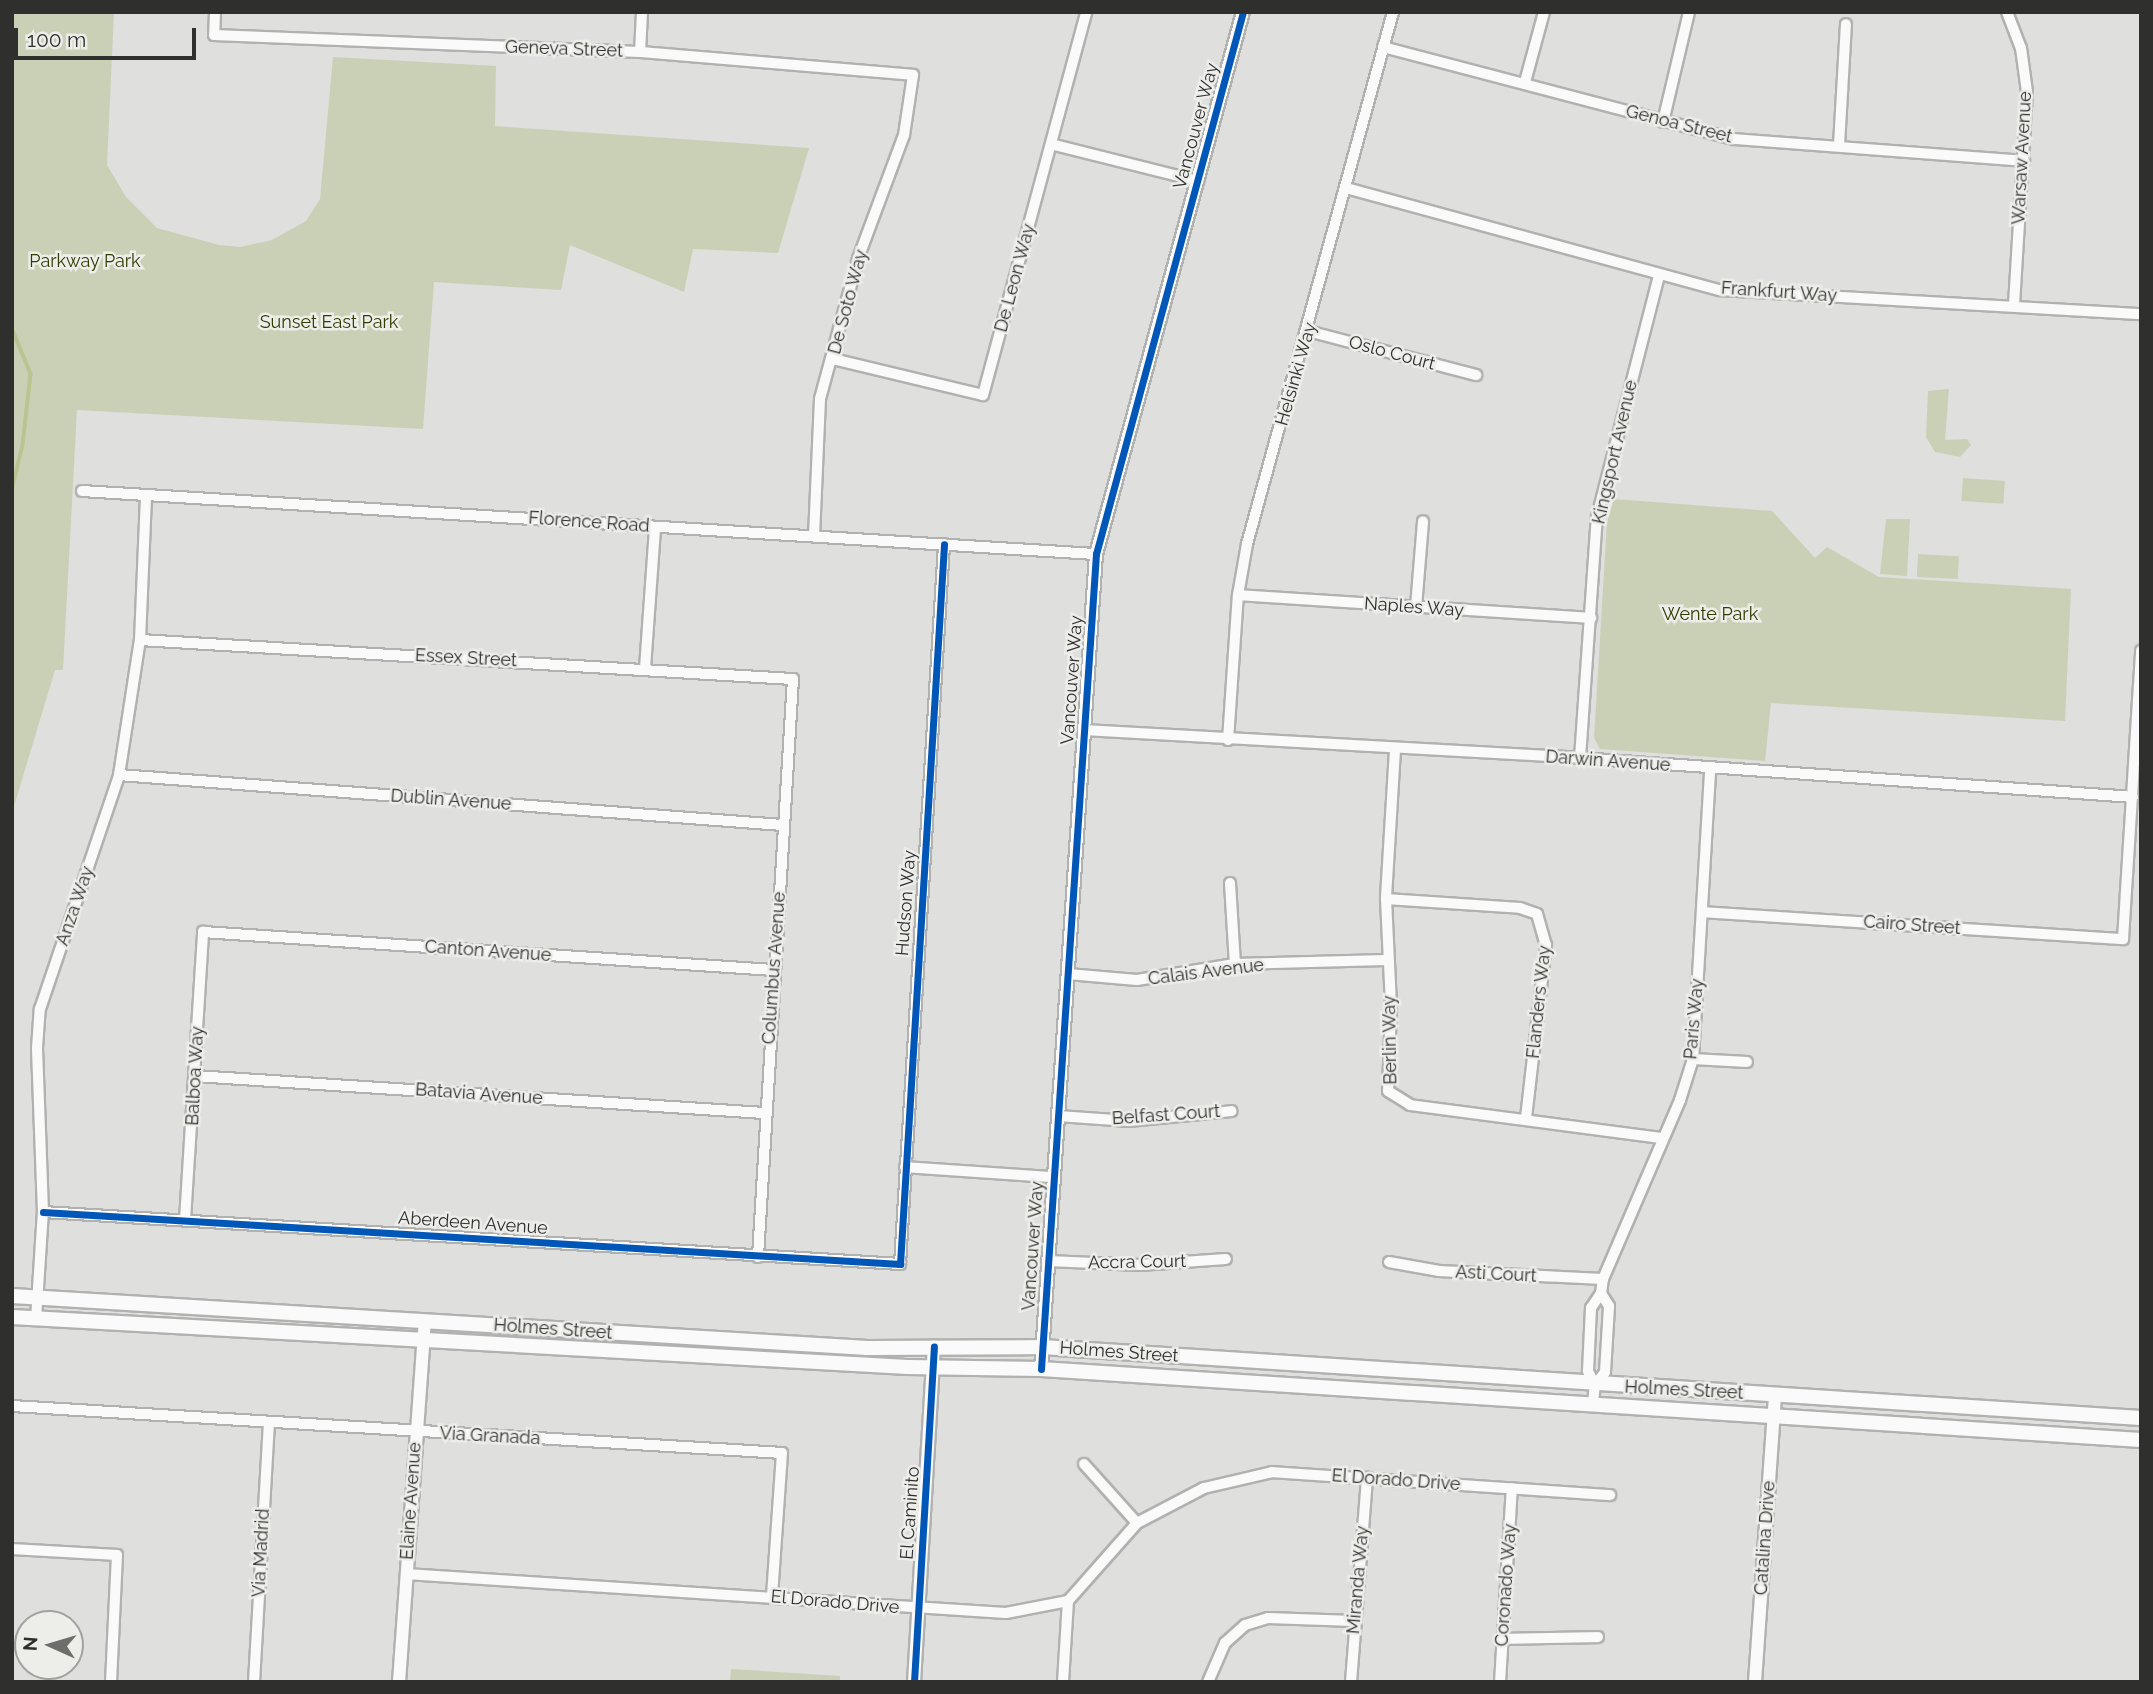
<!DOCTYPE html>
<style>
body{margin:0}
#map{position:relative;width:2153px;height:1694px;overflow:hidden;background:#dfdfde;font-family:Raleway,sans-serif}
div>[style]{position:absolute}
.green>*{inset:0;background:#cad0b6;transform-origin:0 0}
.stream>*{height:3.5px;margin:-1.75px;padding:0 1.75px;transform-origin:1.75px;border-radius:1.75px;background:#b9c590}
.roads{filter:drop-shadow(2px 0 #b1b1b0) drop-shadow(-2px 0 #b1b1b0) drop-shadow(0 2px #b1b1b0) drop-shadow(0 -2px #b1b1b0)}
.minor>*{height:10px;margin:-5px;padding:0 5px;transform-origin:5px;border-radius:5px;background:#fafafa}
.tertiary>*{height:12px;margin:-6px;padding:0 6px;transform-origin:6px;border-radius:6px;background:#fafafa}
.secondary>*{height:14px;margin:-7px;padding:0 7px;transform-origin:7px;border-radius:7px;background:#fafafa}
.cycleway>*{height:7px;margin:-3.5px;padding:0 3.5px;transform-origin:3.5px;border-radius:3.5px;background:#0057b8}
span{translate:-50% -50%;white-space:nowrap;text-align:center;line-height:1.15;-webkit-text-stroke:5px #edeeea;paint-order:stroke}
.street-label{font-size:18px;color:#2f2f2e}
.park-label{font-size:18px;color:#313b00}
.frame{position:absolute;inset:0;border:14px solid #2f2f2e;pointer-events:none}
.north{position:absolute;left:14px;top:1610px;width:70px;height:70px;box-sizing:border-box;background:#edeeea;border:2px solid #a1a29f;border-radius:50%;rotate:274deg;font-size:19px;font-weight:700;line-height:28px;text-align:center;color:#2f2f2e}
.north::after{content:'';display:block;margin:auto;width:24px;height:32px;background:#6d6d6c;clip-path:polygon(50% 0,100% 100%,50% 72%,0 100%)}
.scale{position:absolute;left:14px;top:28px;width:182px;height:32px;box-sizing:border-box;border:4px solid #2f2f2e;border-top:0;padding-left:9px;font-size:21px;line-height:24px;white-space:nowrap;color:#2f2f2e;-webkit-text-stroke:5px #edeeea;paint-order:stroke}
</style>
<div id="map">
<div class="green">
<i style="clip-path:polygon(12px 12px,114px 12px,107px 165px,126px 197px,157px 228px,219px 245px,240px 247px,272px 240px,306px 221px,320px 199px,333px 57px,496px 66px,495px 126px,809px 148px,778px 253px,693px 249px,684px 292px,570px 245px,561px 290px,434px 282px,423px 429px,77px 410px,63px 670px,55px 670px,12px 813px)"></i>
<i style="clip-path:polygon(1949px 389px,1945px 440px,1967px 439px,1971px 445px,1960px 457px,1935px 452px,1926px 437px,1928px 391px)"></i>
<i style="left:1963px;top:478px;width:42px;height:23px;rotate:4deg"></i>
<i style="clip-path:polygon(1614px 499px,1772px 511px,1815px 558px,1827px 547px,1879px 577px,2071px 589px,2065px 721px,1771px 703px,1765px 761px,1600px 749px,1594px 738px,1607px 522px)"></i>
<i style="clip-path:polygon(1886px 519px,1910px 519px,1907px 576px,1880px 574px)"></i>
<i style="left:1918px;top:554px;width:41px;height:23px;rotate:3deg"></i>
<i style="clip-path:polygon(731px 1669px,840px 1676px,840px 1682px,730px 1682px)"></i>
</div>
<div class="stream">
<i style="left:12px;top:328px;width:50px;rotate:67.6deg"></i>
<i style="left:31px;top:374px;width:71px;rotate:96.4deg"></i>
<i style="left:23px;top:445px;width:46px;rotate:103.7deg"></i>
</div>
<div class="roads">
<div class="minor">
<i style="left:215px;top:12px;width:23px;rotate:92deg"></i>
<i style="left:214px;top:35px;width:426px;rotate:2.3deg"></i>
<i style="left:640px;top:52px;width:274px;rotate:4.8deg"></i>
<i style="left:913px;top:75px;width:61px;rotate:98.5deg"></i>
<i style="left:904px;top:135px;width:132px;rotate:110.4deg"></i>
<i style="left:858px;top:259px;width:145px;rotate:105.2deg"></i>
<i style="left:820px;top:399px;width:136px;rotate:92.5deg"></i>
<i style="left:2007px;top:12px;width:39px;rotate:69deg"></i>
<i style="left:2021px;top:48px;width:44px;rotate:82.2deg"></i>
<i style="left:2027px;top:92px;width:214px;rotate:93.5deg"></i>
<i style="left:1383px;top:47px;width:363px;rotate:14.7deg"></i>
<i style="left:1734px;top:139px;width:291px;rotate:4.3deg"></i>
<i style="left:640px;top:52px;width:40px;rotate:-87.1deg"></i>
<i style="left:1525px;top:82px;width:73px;rotate:-74.8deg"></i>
<i style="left:1663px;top:122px;width:113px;rotate:-76.7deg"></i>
<i style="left:1051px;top:144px;width:152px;rotate:14.1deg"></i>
<i style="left:1839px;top:145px;width:121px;rotate:-86.7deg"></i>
<i style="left:1346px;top:188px;width:388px;rotate:15.3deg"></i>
<i style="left:1720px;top:290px;width:422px;rotate:3.3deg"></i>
<i style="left:1308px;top:331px;width:174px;rotate:14.7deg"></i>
<i style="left:833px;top:359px;width:154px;rotate:13.5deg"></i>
<i style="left:983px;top:395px;width:397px;rotate:-74.9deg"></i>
<i style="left:82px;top:491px;width:1016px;rotate:3.56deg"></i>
<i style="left:1238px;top:595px;width:354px;rotate:3.7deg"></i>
<i style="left:1416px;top:607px;width:86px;rotate:-85.3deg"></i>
<i style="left:140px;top:640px;width:654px;rotate:3.42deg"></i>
<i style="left:793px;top:679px;width:579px;rotate:93.47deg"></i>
<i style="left:645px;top:668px;width:141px;rotate:-85.9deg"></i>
<i style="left:1084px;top:730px;width:497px;rotate:3.2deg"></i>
<i style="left:1580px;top:758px;width:554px;rotate:4.03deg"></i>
<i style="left:1228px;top:740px;width:145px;rotate:-86.1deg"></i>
<i style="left:1238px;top:595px;width:52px;rotate:-80deg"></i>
<i style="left:1247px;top:544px;width:552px;rotate:-74.65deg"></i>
<i style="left:1395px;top:750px;width:149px;rotate:93.5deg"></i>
<i style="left:1386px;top:899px;width:107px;rotate:87.3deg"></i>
<i style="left:1391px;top:1006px;width:85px;rotate:92deg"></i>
<i style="left:1388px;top:1091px;width:26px;rotate:32deg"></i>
<i style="left:1410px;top:1105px;width:254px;rotate:7.5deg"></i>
<i style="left:1580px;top:758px;width:242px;rotate:-86deg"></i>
<i style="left:1597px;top:517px;width:250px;rotate:-75.6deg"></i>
<i style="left:119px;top:775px;width:666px;rotate:4.31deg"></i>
<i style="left:1230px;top:883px;width:81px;rotate:86.5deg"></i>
<i style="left:1386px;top:899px;width:134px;rotate:3.8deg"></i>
<i style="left:1520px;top:908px;width:18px;rotate:19deg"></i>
<i style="left:1537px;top:914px;width:32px;rotate:74deg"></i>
<i style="left:1546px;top:945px;width:174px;rotate:96.6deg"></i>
<i style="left:1702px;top:912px;width:422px;rotate:3.7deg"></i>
<i style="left:2123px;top:939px;width:289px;rotate:-86.4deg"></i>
<i style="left:1068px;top:974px;width:69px;rotate:5deg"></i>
<i style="left:1137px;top:980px;width:99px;rotate:-9.3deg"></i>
<i style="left:1235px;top:964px;width:151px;rotate:-1.5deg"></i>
<i style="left:1693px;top:1059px;width:54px;rotate:3.2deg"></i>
<i style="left:195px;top:1076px;width:570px;rotate:3.72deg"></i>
<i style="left:1058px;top:1116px;width:71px;rotate:4deg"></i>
<i style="left:1129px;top:1121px;width:103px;rotate:-5.5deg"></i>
<i style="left:905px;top:1167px;width:148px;rotate:3.9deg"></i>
<i style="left:43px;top:1212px;width:859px;rotate:3.47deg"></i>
<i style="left:900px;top:1264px;width:721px;rotate:-86.5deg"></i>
<i style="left:185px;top:1220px;width:289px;rotate:-86.4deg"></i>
<i style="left:203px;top:932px;width:572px;rotate:3.81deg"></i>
<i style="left:1048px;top:1261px;width:92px;rotate:2.5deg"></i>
<i style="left:1140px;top:1265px;width:86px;rotate:-4deg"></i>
<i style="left:1389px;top:1262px;width:51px;rotate:10.2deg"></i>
<i style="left:1439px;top:1271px;width:164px;rotate:2.8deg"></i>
<i style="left:36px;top:1319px;width:107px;rotate:-86.3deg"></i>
<i style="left:43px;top:1212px;width:164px;rotate:-92.1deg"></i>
<i style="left:37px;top:1048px;width:39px;rotate:-86deg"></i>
<i style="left:40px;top:1009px;width:247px;rotate:-71.3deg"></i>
<i style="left:119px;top:775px;width:137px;rotate:-81.2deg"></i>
<i style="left:140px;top:640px;width:144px;rotate:-87.6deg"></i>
<i style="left:1595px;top:1385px;width:16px;rotate:-52deg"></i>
<i style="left:1605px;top:1372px;width:66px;rotate:-86.5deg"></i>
<i style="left:1609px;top:1306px;width:15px;rotate:-122deg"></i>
<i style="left:1593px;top:1403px;width:18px;rotate:-84deg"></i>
<i style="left:1595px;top:1385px;width:16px;rotate:-117deg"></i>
<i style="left:1588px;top:1371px;width:63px;rotate:-87.3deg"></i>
<i style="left:1591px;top:1308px;width:18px;rotate:-56deg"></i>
<i style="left:1601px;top:1293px;width:14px;rotate:-82deg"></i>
<i style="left:1603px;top:1279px;width:195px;rotate:-66.7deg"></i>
<i style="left:1680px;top:1100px;width:43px;rotate:-72.4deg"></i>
<i style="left:1693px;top:1059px;width:289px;rotate:-86.6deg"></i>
<i style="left:12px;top:1406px;width:771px;rotate:3.49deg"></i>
<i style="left:782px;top:1453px;width:143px;rotate:94deg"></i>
<i style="left:1084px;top:1464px;width:79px;rotate:48.1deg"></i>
<i style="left:12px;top:1549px;width:105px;rotate:3.3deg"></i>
<i style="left:117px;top:1555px;width:127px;rotate:92.7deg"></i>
<i style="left:406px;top:1574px;width:601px;rotate:3.72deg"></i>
<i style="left:1006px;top:1613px;width:63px;rotate:-11deg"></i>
<i style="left:1068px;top:1601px;width:104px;rotate:-48.5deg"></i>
<i style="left:1137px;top:1523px;width:76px;rotate:-27.6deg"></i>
<i style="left:1204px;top:1488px;width:70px;rotate:-13.2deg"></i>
<i style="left:1272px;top:1472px;width:339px;rotate:3.9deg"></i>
<i style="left:1502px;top:1639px;width:96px;rotate:-1.2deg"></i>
<i style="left:254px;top:1682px;width:259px;rotate:-86.7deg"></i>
<i style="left:1063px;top:1682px;width:81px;rotate:-86.5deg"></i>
<i style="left:1208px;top:1682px;width:43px;rotate:-66.4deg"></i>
<i style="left:1225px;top:1643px;width:27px;rotate:-42deg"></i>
<i style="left:1245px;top:1625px;width:24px;rotate:-17deg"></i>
<i style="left:1268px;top:1618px;width:86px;rotate:2deg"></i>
<i style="left:1351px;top:1682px;width:205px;rotate:-85.5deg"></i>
<i style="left:1500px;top:1682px;width:194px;rotate:-86.5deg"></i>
</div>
<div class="tertiary">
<i style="left:1041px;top:1369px;width:817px;rotate:-86.14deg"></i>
<i style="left:1096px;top:554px;width:562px;rotate:-74.83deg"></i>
<i style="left:399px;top:1682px;width:362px;rotate:-85.9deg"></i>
<i style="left:914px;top:1682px;width:336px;rotate:-86.6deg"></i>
<i style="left:1755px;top:1682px;width:288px;rotate:-86deg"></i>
</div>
<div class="secondary">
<i style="left:12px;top:1296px;width:857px;rotate:3.48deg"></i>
<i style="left:867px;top:1348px;width:175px;rotate:-0.3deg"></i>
<i style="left:1042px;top:1347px;width:1101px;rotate:3.7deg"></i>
<i style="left:12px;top:1317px;width:897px;rotate:3.19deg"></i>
<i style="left:908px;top:1367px;width:133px;rotate:0.9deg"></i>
<i style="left:1041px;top:1369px;width:1102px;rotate:3.69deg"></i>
</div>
</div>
<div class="cycleway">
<i style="left:43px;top:1212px;width:859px;rotate:3.47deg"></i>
<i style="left:900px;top:1264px;width:721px;rotate:-86.5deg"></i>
<i style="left:1041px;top:1369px;width:817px;rotate:-86.14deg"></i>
<i style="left:1096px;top:554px;width:562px;rotate:-74.83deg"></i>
<i style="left:914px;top:1682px;width:336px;rotate:-86.6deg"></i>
</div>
<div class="street-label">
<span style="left:564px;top:49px;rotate:2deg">Geneva Street</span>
<span style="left:1679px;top:124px;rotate:14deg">Genoa Street</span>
<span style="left:1196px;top:126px;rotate:-75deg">Vancouver Way</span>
<span style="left:2022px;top:158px;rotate:-87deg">Warsaw Avenue</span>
<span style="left:1015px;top:278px;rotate:-75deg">De Leon Way</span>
<span style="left:1779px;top:292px;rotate:4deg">Frankfurt Way</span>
<span style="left:848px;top:302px;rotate:-75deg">De Soto Way</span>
<span style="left:1392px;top:353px;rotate:15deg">Oslo Court</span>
<span style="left:1296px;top:374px;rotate:-74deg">Helsinki Way</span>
<span style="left:1615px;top:452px;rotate:-77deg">Kingsport Avenue</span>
<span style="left:589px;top:522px;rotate:4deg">Florence Road</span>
<span style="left:1414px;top:607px;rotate:4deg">Naples Way</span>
<span style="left:466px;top:658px;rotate:3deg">Essex Street</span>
<span style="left:1072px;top:680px;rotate:-86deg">Vancouver Way</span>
<span style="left:1608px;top:761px;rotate:4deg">Darwin Avenue</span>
<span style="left:451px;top:800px;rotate:4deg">Dublin Avenue</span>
<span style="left:906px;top:903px;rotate:-86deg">Hudson Way</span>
<span style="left:75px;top:906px;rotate:-71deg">Anza Way</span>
<span style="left:1912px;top:925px;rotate:4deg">Cairo Street</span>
<span style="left:488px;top:951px;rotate:4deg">Canton Avenue</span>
<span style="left:774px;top:968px;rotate:-86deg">Columbus Avenue</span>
<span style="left:1206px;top:972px;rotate:-7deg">Calais Avenue</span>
<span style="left:1539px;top:1002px;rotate:-84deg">Flanders Way</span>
<span style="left:1694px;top:1019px;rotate:-85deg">Paris Way</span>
<span style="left:1390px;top:1040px;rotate:-91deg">Berlin Way</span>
<span style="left:195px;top:1076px;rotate:-87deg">Balboa Way</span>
<span style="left:479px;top:1094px;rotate:4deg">Batavia Avenue</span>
<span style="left:1166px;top:1115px;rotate:-4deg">Belfast Court</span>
<span style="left:473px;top:1223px;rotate:4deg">Aberdeen Avenue</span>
<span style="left:1033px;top:1246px;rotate:-86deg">Vancouver Way</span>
<span style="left:1137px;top:1262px;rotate:-1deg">Accra Court</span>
<span style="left:1496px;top:1274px;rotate:3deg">Asti Court</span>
<span style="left:553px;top:1329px;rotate:4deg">Holmes Street</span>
<span style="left:1119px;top:1352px;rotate:4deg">Holmes Street</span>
<span style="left:1684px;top:1390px;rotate:3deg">Holmes Street</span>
<span style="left:490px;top:1436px;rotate:3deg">Via Granada</span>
<span style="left:1396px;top:1480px;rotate:4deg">El Dorado Drive</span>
<span style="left:411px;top:1501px;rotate:-86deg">Elaine Avenue</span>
<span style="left:910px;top:1513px;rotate:-86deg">El Caminito</span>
<span style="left:1765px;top:1538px;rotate:-86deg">Catalina Drive</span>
<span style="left:261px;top:1553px;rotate:-87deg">Via Madrid</span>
<span style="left:1358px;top:1580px;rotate:-85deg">Miranda Way</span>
<span style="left:1506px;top:1585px;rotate:-86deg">Coronado Way</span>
<span style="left:835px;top:1602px;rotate:5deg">El Dorado Drive</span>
</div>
<div class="park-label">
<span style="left:85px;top:261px">Parkway Park</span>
<span style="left:329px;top:322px">Sunset East Park</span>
<span style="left:1710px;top:614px">Wente Park</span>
</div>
<div class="frame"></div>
<div class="north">N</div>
<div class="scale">100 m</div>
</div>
